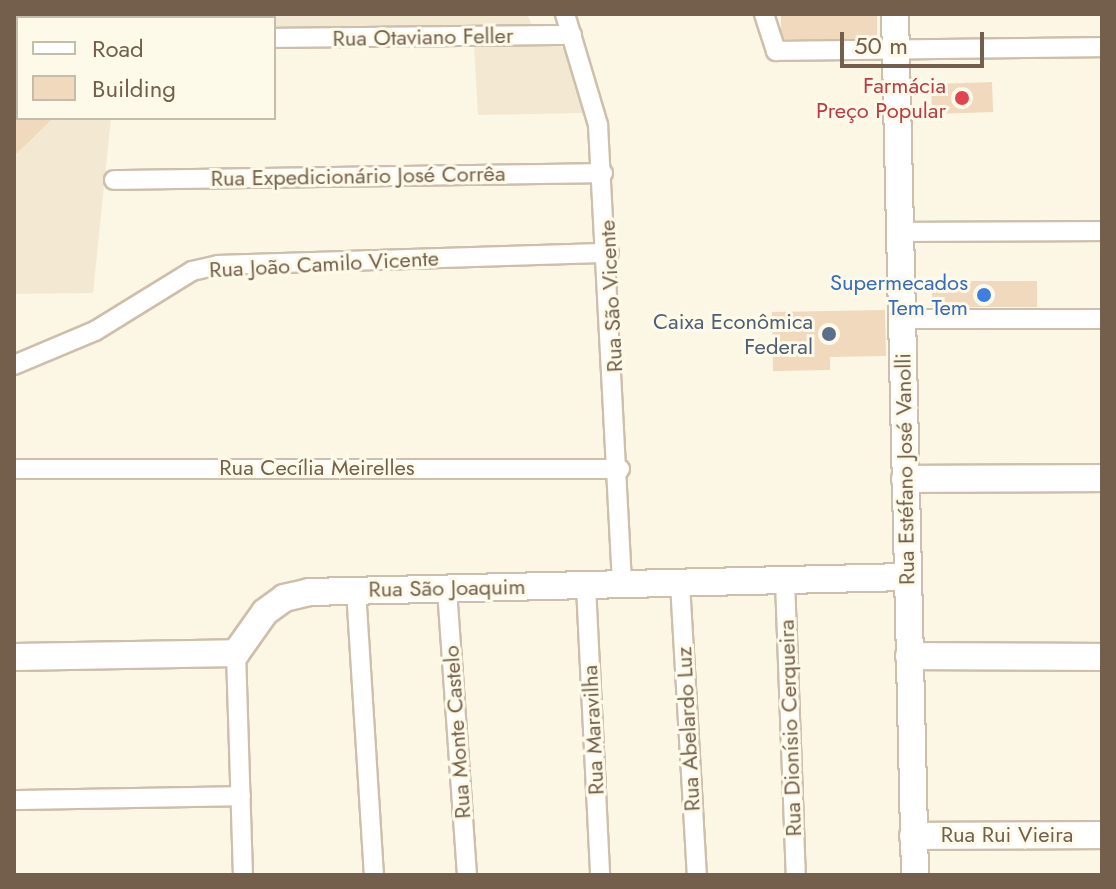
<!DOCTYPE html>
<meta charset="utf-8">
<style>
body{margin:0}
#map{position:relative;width:1116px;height:889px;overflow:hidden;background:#fcf6e4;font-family:Jost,sans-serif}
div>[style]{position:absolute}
.residential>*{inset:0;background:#f3e9d3}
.building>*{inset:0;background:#f0d9bd;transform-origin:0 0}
.roads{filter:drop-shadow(2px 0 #cdbfab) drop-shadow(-2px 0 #cdbfab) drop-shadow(0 2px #cdbfab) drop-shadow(0 -2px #cdbfab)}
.street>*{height:18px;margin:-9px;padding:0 9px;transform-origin:9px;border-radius:9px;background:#fff}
.secondary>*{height:26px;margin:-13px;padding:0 13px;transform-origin:13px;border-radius:13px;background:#fff}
.dots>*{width:22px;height:22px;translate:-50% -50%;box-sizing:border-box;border:4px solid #fefaea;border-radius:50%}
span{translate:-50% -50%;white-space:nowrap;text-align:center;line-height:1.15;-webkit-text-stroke:6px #fefaea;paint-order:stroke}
.street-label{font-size:22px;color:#735f4b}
.health-label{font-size:22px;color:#be3a42}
.right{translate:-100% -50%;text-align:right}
.shop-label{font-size:22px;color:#366cbe}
.service-label{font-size:22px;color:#4e5e75}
.frame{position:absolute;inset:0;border:16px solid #735f4b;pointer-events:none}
.legend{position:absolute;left:16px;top:16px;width:260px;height:104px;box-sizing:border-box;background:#fefaea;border:2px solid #c6bcaa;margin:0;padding:10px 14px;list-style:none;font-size:24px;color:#735f4b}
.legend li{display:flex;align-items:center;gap:16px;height:40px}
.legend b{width:40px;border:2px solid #c6bcaa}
.scale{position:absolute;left:840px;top:32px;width:144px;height:36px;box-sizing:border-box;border:4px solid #735f4b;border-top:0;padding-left:10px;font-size:24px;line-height:28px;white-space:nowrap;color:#735f4b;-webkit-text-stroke:6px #fefaea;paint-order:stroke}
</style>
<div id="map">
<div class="residential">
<i style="clip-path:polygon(14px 14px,527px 14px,534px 29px,274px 27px,274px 18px,18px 18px,18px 118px,111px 118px,93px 293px,14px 294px)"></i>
<i style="clip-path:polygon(554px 43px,568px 50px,584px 113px,478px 115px,474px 45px)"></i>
</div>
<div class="building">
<i style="left:781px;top:14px;width:96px;height:25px"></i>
<i style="left:992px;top:82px;width:30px;height:61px;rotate:88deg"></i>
<i style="clip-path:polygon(14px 118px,53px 118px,14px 156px)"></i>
<i style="left:1037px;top:281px;width:26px;height:105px;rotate:90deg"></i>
<i style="clip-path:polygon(885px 310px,886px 356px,830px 357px,830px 370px,773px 371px,772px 312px)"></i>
</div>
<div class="roads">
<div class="street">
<i style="left:565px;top:14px;width:116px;rotate:73.4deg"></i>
<i style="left:598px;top:125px;width:460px;rotate:87deg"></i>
<i style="left:764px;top:14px;width:39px;rotate:72deg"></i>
<i style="left:776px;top:51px;width:326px;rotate:-0.7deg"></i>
<i style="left:274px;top:38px;width:298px;rotate:-0.6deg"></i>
<i style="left:114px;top:180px;width:489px;rotate:-0.8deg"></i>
<i style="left:900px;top:232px;width:202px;rotate:-0.3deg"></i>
<i style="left:902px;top:319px;width:200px"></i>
<i style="left:14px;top:365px;width:88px;rotate:-22.8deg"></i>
<i style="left:95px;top:331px;width:114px;rotate:-31.7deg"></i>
<i style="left:192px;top:271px;width:27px;rotate:-13deg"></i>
<i style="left:218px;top:265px;width:391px;rotate:-1.8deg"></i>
<i style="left:14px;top:469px;width:606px"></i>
<i style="left:785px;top:581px;width:294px;rotate:87.9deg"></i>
<i style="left:680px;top:583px;width:292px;rotate:86.7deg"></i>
<i style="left:586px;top:586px;width:289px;rotate:87.2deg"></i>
<i style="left:447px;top:589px;width:287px;rotate:86deg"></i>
<i style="left:356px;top:590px;width:286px;rotate:86.4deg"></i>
<i style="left:236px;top:653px;width:222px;rotate:88.2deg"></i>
<i style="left:14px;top:800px;width:227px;rotate:-1deg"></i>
</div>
<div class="secondary">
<i style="left:895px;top:14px;width:861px;rotate:88.67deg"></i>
<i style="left:905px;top:479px;width:197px;rotate:-0.3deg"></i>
<i style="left:909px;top:656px;width:193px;rotate:0.3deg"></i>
<i style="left:14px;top:657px;width:222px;rotate:-1deg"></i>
<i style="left:236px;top:653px;width:50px;rotate:-54.7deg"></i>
<i style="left:265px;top:612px;width:24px;rotate:-36deg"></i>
<i style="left:284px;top:598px;width:26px;rotate:-13deg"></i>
<i style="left:309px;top:592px;width:598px;rotate:-1.44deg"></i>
<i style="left:913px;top:836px;width:189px;rotate:-0.3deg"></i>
</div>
</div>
<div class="dots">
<i style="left:962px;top:98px;background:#e0444e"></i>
<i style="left:984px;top:295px;background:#3f7fe0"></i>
<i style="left:829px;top:334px;background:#5c6f8a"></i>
</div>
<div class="street-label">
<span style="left:423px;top:37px;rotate:-1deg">Rua Otaviano Feller</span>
<span style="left:358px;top:176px;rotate:-1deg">Rua Expedicionário José Corrêa</span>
<span style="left:324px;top:264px;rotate:-3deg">Rua João Camilo Vicente</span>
<span style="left:611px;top:296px;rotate:-93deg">Rua São Vicente</span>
<span style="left:317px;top:468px">Rua Cecília Meirelles</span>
<span style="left:905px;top:469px;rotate:-91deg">Rua Estéfano José Vanolli</span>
<span style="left:447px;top:588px;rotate:-1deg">Rua São Joaquim</span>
<span style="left:790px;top:728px;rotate:-92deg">Rua Dionísio Cerqueira</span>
<span style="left:688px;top:729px;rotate:-93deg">Rua Abelardo Luz</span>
<span style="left:593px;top:730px;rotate:-93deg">Rua Maravilha</span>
<span style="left:457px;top:732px;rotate:-94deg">Rua Monte Castelo</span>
<span style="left:1007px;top:835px">Rua Rui Vieira</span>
</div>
<div class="health-label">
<span class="right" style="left:946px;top:98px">Farmácia<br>Preço Popular</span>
</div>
<div class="shop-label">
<span class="right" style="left:968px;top:295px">Supermecados<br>Tem Tem</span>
</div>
<div class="service-label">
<span class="right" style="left:813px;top:334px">Caixa Econômica<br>Federal</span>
</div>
<div class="frame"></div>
<ul class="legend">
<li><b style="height:10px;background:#fff"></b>Road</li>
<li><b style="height:22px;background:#f0d9bd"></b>Building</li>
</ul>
<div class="scale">50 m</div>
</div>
